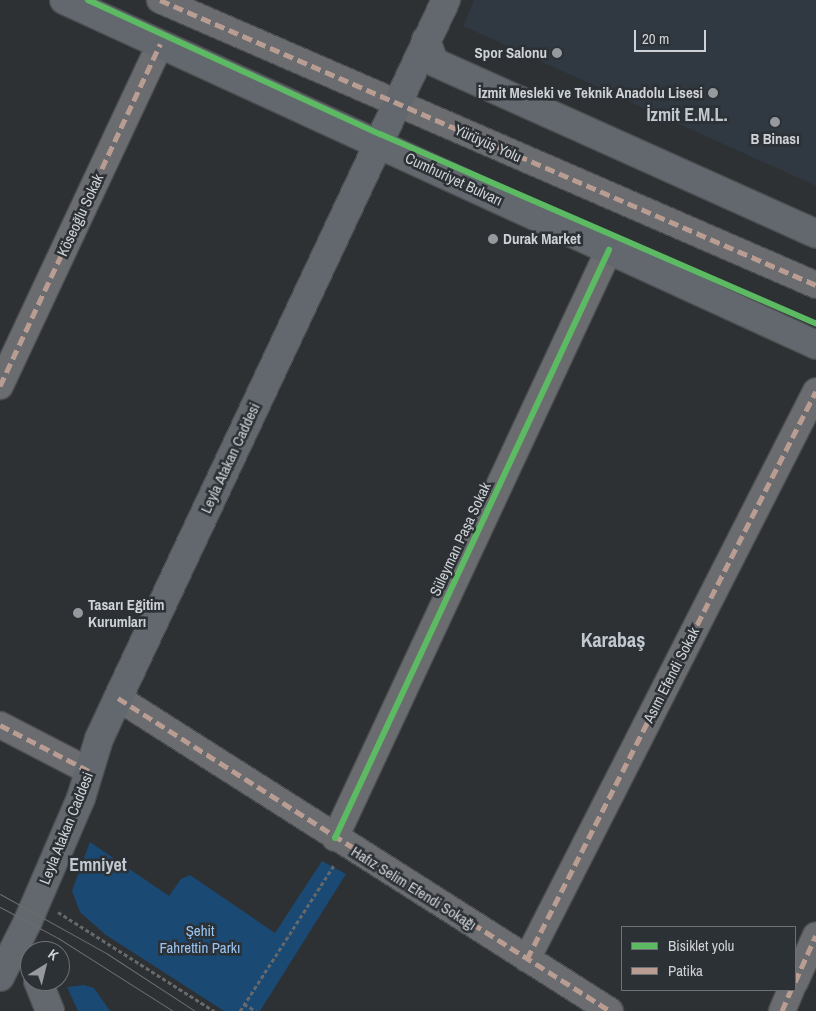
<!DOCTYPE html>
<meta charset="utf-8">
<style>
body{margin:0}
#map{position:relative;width:816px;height:1011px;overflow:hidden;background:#2e3134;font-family:"Archivo Narrow",sans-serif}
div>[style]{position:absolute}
.built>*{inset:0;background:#303841}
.green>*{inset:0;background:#1a4974}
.path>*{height:3px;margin-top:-1.5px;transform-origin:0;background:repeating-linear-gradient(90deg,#66686a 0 4px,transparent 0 6.5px)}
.roads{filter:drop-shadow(1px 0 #4b4e50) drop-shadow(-1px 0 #4b4e50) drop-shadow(0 1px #4b4e50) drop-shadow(0 -1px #4b4e50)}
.minor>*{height:26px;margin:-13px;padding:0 13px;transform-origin:13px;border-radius:13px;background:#6b6c6f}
.major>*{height:28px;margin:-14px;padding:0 14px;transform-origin:14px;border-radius:14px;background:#62686e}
.tram>*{height:1px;margin:-0.5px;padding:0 0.5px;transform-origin:0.5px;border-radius:0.5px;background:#6b6d70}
.quiet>*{height:5px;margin-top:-2.5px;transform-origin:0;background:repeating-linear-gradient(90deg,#b99d93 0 10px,transparent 0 15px)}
.cycleway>*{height:6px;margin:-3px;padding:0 3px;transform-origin:3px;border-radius:3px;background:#5cba63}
.dots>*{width:14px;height:14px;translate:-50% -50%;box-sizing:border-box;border:2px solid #2c3136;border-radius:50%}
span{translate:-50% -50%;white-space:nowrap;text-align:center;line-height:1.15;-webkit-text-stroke:5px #2c3136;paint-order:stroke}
.poi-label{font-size:15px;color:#ced1d5;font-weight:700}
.right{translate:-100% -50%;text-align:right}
.left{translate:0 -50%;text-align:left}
.street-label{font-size:15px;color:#ced1d5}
.park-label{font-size:15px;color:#99c5f2}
.quarter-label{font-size:18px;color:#c2c8cf;font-weight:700}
.district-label{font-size:20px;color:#c2c8cf;font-weight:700}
.legend{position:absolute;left:621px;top:926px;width:175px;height:65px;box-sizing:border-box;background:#2c3136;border:1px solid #6d7176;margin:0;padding:6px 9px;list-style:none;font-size:15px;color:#ced1d5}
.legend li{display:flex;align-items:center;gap:10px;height:25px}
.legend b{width:25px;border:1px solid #6d7176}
.north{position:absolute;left:20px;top:941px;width:50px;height:50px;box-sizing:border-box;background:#2c3136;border:1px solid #6d7176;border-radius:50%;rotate:36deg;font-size:14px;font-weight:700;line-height:20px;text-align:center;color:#ced1d5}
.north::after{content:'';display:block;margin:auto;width:18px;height:22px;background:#96999d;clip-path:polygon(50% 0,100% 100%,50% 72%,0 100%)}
.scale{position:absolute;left:634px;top:30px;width:72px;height:22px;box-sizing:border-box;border:2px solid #ced1d5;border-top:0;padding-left:6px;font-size:15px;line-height:18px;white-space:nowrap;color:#ced1d5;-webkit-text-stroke:4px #2c3136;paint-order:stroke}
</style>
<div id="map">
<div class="built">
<i style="clip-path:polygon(474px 0,816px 0,816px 186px,463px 26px)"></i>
</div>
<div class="green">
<i style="clip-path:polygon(90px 842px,169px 896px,181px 879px,190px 875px,275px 933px,322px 861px,346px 874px,260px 1011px,224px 1011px,106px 935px,80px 912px,72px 891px)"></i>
<i style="clip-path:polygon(84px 985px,94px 988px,110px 1011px,78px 1011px,67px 987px)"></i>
</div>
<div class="path">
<i style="left:58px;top:912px;width:185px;rotate:32.4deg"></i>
<i style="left:244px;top:1004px;width:14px;rotate:30deg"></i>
<i style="left:240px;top:1011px;width:174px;rotate:-57.2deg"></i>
</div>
<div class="roads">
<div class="minor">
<i style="left:160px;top:0;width:715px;rotate:23.48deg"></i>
<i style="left:0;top:386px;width:378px;rotate:-64.9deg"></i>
<i style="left:118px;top:698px;width:583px;rotate:32.46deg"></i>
<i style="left:0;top:725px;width:100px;rotate:27.3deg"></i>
<i style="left:335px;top:838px;width:649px;rotate:-65.02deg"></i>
<i style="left:527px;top:959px;width:637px;rotate:-63.03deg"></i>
<i style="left:795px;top:982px;width:51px;rotate:-65.9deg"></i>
<i style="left:782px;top:1011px;width:23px;rotate:-67deg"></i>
</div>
<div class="major">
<i style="left:64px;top:0;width:827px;rotate:24.64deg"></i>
<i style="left:426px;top:40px;width:23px;rotate:70deg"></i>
<i style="left:434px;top:62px;width:419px;rotate:24.2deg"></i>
<i style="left:0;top:977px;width:63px;rotate:-63.4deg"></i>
<i style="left:28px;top:921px;width:134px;rotate:-66.7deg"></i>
<i style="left:81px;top:798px;width:62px;rotate:-73deg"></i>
<i style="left:99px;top:739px;width:45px;rotate:-65.1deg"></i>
<i style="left:118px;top:698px;width:771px;rotate:-64.83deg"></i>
<i style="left:38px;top:981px;width:32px;rotate:68deg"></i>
</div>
</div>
<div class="tram">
<i style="left:0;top:894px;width:121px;rotate:29.1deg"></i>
<i style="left:106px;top:953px;width:106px;rotate:33.1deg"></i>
<i style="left:0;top:907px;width:66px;rotate:28.1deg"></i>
<i style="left:58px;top:938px;width:136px;rotate:32.4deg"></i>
</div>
<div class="quiet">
<i style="left:160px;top:0;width:715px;rotate:23.48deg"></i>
<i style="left:0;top:386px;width:378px;rotate:-64.9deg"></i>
<i style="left:118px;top:698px;width:583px;rotate:32.46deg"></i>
<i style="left:0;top:725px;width:100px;rotate:27.3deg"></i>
<i style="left:527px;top:959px;width:637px;rotate:-63.03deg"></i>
<i style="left:795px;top:982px;width:51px;rotate:-65.9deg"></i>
<i style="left:782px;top:1011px;width:23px;rotate:-67deg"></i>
</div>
<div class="cycleway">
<i style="left:88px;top:0;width:321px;rotate:24.7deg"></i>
<i style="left:380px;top:134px;width:476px;rotate:23.5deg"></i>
<i style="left:335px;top:838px;width:649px;rotate:-65.02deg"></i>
</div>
<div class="dots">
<i style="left:557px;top:53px;background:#96999d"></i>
<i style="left:713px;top:93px;background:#96999d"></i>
<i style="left:775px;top:122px;background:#96999d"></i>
<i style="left:493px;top:239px;background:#96999d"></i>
<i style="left:78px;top:613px;background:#96999d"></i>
</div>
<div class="poi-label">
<span class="right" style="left:547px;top:53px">Spor Salonu</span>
<span class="right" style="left:703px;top:93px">İzmit Mesleki ve Teknik Anadolu Lisesi</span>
<span style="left:775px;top:139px">B Binası</span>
<span class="left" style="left:503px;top:239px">Durak Market</span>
<span class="left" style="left:88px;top:613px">Tasarı Eğitim<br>Kurumları</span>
</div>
<div class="street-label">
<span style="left:488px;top:143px;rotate:24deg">Yürüyüş Yolu</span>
<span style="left:454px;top:179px;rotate:25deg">Cumhuriyet Bulvarı</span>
<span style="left:80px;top:215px;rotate:-65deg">Köseoğlu Sokak</span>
<span style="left:230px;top:458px;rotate:-65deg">Leyla Atakan Caddesi</span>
<span style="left:460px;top:539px;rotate:-65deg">Süleyman Paşa Sokak</span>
<span style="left:671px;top:675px;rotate:-63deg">Asım Efendi Sokak</span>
<span style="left:66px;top:828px;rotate:-68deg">Leyla Atakan Caddesi</span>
<span style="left:414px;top:888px;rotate:32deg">Hafız Selim Efendi Sokağı</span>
</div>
<div class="park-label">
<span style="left:200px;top:939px">Şehit<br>Fahrettin Parkı</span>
</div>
<div class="quarter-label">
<span style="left:687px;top:115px">İzmit E.M.L.</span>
<span style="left:98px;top:865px">Emniyet</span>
</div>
<div class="district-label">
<span style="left:613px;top:639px">Karabaş</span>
</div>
<ul class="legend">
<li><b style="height:6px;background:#5cba63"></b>Bisiklet yolu</li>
<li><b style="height:6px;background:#b99d93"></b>Patika</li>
</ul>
<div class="north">K</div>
<div class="scale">20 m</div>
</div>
